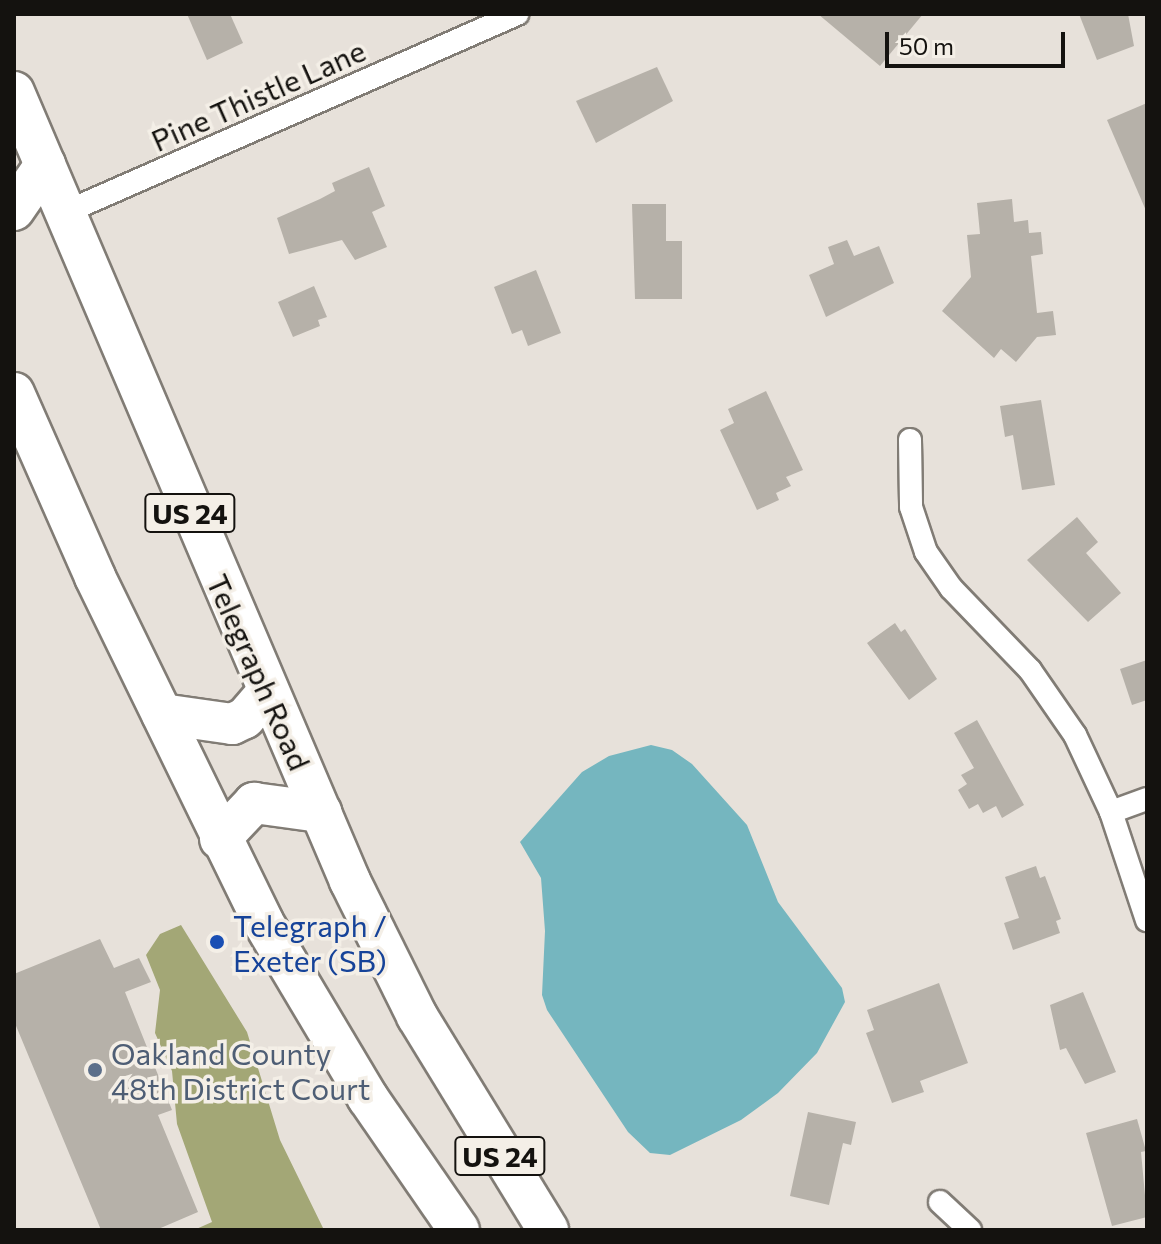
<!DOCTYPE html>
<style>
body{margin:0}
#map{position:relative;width:1161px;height:1244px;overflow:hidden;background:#e7e1da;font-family:Commissioner,sans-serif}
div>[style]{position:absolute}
.forest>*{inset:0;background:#a3a776}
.water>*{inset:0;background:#75b6bf}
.building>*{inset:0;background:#b6b1a9}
.roads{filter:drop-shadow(2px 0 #817c75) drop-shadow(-2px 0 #817c75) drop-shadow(0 2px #817c75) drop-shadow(0 -2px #817c75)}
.street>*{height:22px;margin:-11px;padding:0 11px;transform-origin:11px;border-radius:11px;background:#fff}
.highway>*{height:40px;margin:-20px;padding:0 20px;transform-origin:20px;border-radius:20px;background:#fff}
.dots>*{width:22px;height:22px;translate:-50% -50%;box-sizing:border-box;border:4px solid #f4efe7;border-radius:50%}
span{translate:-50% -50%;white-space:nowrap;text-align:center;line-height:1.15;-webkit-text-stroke:7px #f4efe7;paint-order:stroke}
.shield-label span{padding:2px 6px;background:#f4efe7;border:2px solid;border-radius:6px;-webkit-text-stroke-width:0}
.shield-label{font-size:28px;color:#14120f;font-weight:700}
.street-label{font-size:30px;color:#14120f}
.transit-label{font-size:30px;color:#164399}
.left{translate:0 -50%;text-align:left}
.service-label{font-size:30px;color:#4e5e75}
.frame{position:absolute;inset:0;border:16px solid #14120f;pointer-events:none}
.scale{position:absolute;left:885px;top:32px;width:180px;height:36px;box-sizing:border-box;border:4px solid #14120f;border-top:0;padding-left:10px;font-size:24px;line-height:28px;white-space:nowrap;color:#14120f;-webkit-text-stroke:6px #f4efe7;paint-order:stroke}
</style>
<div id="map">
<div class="forest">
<i style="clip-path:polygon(181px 925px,247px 1032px,280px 1140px,324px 1230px,194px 1230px,212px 1222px,177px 1124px,172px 1071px,155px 1033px,160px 990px,146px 955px,160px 934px)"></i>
</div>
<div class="water">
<i style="clip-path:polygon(651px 745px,672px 750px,692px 764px,747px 825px,778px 902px,842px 988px,845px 1002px,817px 1053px,778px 1093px,741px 1120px,670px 1155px,650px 1153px,628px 1132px,547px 1010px,542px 995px,545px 931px,541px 878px,520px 842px,582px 772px,609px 756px)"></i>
</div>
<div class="building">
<i style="clip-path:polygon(187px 14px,230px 14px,243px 43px,207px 60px)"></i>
<i style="clip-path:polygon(818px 14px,923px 14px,880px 66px)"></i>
<i style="clip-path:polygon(1079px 14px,1128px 14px,1134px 46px,1097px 60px)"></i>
<i style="clip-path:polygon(657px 67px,673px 101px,596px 143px,576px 101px)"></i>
<i style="clip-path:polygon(1147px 103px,1147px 213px,1107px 120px)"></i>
<i style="clip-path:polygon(369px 167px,385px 206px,372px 212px,387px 247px,355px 260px,342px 240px,289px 254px,277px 218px,320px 199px,335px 191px,332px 183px)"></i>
<i style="clip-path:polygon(1012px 199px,1014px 222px,1028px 220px,1029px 233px,1041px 232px,1043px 254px,1031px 256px,1037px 313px,1053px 311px,1056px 335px,1037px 337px,1016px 362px,1001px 349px,994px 358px,942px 311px,971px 277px,967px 235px,980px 234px,977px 203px)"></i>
<i style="clip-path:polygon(632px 204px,666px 204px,666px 241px,682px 241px,682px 299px,635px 299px)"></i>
<i style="clip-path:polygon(847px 240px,854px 256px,879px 246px,894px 283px,826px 317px,809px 275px,834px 264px,828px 247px)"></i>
<i style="clip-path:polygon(536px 270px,561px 333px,528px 346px,522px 330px,512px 334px,494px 287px)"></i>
<i style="clip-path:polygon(314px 286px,327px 317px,318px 320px,320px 326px,293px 337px,278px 302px)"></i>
<i style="clip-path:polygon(766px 391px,803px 470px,786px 477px,791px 486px,776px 493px,779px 500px,757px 510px,720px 430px,734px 423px,728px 409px)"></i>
<i style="clip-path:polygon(1041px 400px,1055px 485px,1022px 490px,1013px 435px,1005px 437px,1000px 406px)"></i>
<i style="clip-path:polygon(1077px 517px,1098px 542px,1086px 553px,1121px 593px,1088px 622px,1027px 560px)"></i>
<i style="clip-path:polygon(895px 623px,901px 632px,905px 629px,937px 679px,909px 700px,867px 643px)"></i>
<i style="clip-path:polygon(1147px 660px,1147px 700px,1132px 705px,1120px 669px)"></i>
<i style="clip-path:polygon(977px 720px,1024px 805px,1002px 818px,996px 806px,983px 813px,978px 804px,969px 809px,958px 790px,967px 784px,961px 775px,974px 768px,954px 733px)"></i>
<i style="clip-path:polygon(1036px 866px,1040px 878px,1045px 876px,1061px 919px,1056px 921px,1060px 933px,1013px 950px,1004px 923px,1019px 918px,1005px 877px)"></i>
<i style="clip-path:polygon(100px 939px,114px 968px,139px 958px,151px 982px,125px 992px,172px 1110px,158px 1115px,198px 1212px,156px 1230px,101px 1230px,14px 1021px,14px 974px)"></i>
<i style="clip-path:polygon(939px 983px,968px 1063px,920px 1081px,924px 1092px,892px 1103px,866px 1033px,874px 1030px,867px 1010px)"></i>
<i style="clip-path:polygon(1083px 992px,1116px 1072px,1085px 1084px,1066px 1048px,1060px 1050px,1050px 1005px)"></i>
<i style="clip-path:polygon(808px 1112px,856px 1122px,851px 1145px,843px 1143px,829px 1205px,790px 1196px)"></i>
<i style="clip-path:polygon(1137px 1119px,1146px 1151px,1141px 1152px,1147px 1217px,1112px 1226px,1086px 1133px)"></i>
</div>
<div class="roads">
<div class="street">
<i style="left:66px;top:212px;width:493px;rotate:-23.7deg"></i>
<i style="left:910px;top:440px;width:67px;rotate:89.1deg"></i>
<i style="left:911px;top:507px;width:47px;rotate:71.6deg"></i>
<i style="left:926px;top:552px;width:44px;rotate:55.2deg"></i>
<i style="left:951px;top:588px;width:114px;rotate:46.1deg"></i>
<i style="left:1030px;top:670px;width:79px;rotate:55.3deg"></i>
<i style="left:1075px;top:735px;width:85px;rotate:64.9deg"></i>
<i style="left:1111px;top:812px;width:114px;rotate:71.6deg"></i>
<i style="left:1111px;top:812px;width:38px;rotate:-20deg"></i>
<i style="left:940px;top:1202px;width:41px;rotate:43deg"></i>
</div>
<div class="highway">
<i style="left:14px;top:92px;width:858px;rotate:66.93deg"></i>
<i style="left:350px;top:881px;width:151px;rotate:63.6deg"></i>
<i style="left:417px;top:1016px;width:251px;rotate:58.5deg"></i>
<i style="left:14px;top:210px;width:55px;rotate:-55.4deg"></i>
<i style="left:14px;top:393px;width:201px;rotate:66.2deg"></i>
<i style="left:95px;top:577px;width:384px;rotate:64deg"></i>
<i style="left:263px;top:922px;width:205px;rotate:59.2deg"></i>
<i style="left:368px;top:1098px;width:160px;rotate:55.4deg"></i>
<i style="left:162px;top:714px;width:71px;rotate:8.1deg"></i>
<i style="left:232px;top:724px;width:14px;rotate:-25deg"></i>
<i style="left:245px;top:718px;width:35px;rotate:-49deg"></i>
<i style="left:220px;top:839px;width:50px;rotate:-46.6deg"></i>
<i style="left:254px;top:803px;width:68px;rotate:7.7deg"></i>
</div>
</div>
<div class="dots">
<i style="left:217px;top:942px;background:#1a4fb4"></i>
<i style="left:95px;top:1070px;background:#5c6f8a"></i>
</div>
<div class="shield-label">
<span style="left:190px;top:513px">US 24</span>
<span style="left:500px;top:1156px">US 24</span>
</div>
<div class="street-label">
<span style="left:258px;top:95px;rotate:-24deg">Pine Thistle Lane</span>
<span style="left:259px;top:672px;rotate:66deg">Telegraph Road</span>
</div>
<div class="transit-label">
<span class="left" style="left:233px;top:942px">Telegraph /<br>Exeter (SB)</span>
</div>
<div class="service-label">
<span class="left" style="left:111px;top:1070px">Oakland County<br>48th District Court</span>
</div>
<div class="frame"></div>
<div class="scale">50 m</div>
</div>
